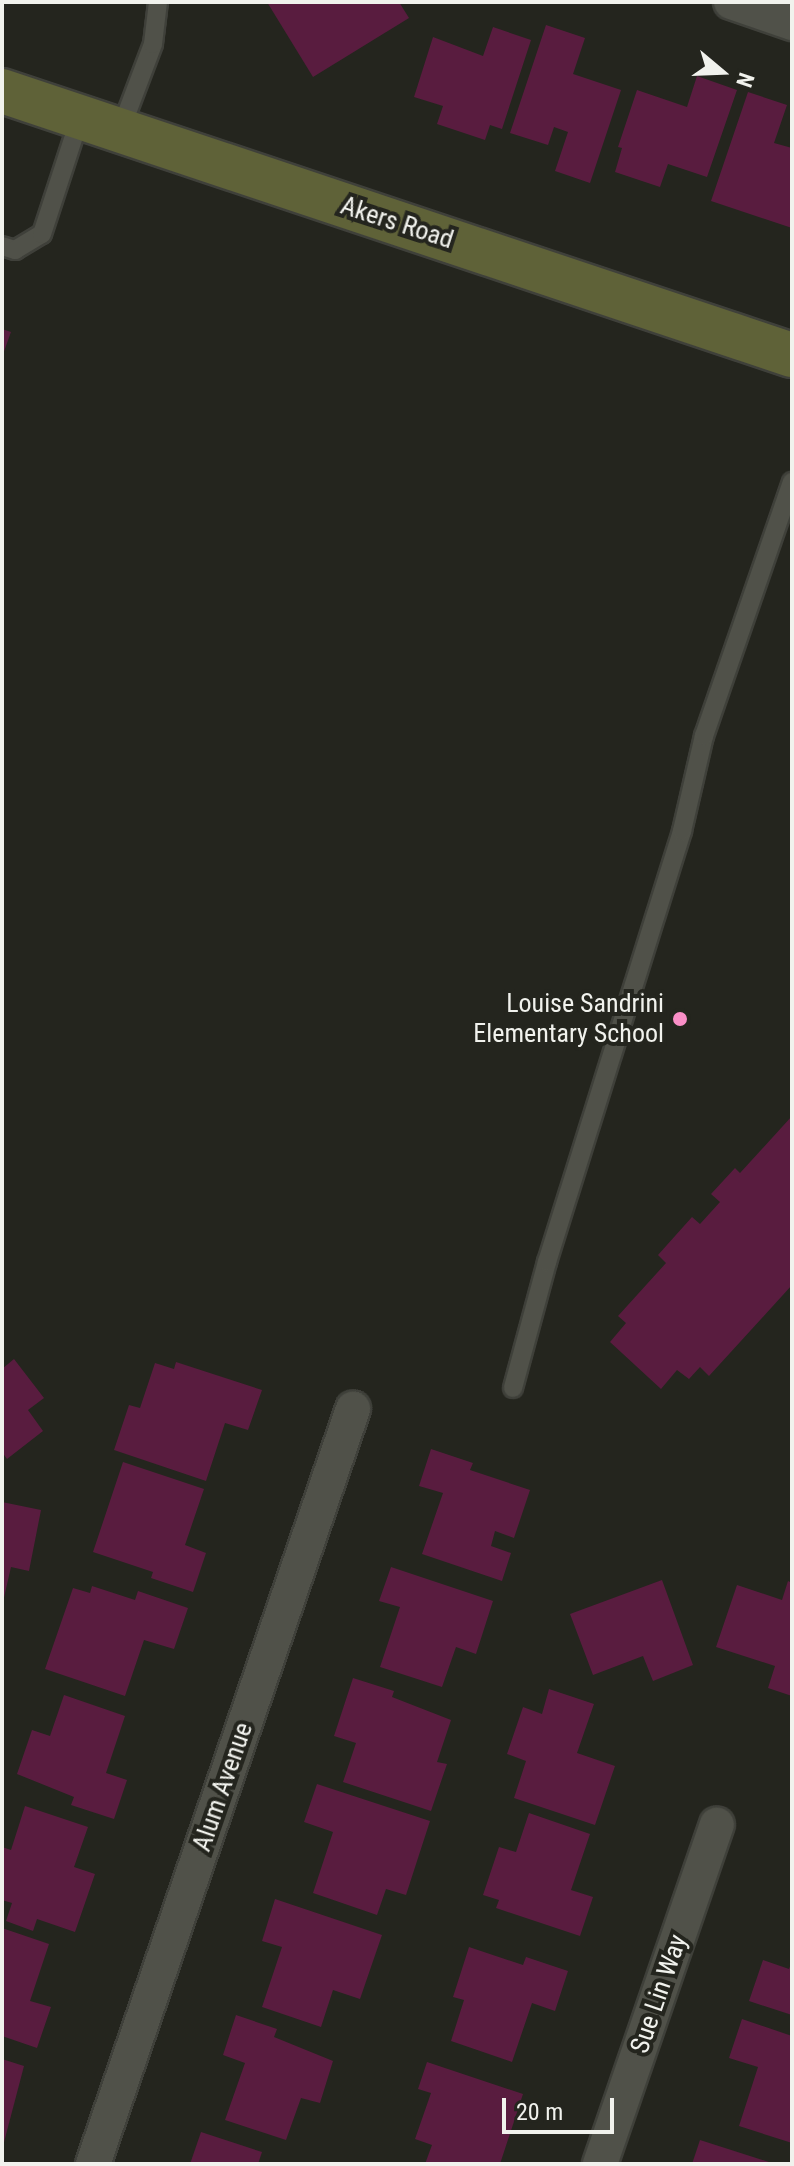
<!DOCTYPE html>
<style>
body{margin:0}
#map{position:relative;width:794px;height:2166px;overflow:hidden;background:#24251e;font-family:"Roboto Condensed",sans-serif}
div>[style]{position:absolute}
.building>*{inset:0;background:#591c3f}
.roads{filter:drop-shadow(2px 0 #3f403a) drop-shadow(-2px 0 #3f403a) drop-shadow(0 2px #3f403a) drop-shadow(0 -2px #3f403a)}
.lane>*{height:18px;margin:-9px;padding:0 9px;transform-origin:9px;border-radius:9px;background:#505149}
.street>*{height:34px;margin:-17px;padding:0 17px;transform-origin:17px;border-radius:17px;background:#505149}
.secondary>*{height:44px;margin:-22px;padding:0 22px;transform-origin:22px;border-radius:22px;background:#5f6238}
.dots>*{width:22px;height:22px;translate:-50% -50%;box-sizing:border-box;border:4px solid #24251e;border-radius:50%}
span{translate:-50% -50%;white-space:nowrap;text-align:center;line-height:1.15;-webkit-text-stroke:8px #24251e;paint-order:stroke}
.street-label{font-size:26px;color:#f1f2ed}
.poi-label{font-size:26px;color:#f1f2ed}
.right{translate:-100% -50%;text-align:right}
.frame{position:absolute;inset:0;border:4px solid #f1f2ed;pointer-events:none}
.north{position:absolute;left:682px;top:32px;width:80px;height:80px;-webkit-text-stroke:6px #24251e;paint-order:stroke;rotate:109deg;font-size:22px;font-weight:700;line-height:32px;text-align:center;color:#f1f2ed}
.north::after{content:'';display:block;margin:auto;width:28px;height:36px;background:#f1f2ed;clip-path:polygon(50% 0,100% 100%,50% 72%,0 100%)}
.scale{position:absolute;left:502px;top:2098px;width:112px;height:36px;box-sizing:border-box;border:4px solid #f1f2ed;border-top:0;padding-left:10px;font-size:24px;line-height:28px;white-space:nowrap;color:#f1f2ed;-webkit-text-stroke:6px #24251e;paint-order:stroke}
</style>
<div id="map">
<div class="building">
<i style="clip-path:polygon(267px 2px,399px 2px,409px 18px,313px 77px)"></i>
<i style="clip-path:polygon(546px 25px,585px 38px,573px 74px,621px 90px,590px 183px,555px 171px,568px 132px,554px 127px,548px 145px,510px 133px)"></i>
<i style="clip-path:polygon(493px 27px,531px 40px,502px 129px,490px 125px,485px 140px,437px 124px,443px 106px,414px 97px,433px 37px,483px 56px)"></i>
<i style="clip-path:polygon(697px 76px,737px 90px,707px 177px,668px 164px,660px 187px,615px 172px,622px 148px,618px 147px,637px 90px,687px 107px)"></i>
<i style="clip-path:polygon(748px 92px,787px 105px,774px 143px,792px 148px,792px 228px,711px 201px)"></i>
<i style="clip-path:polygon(2px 329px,11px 332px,2px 357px)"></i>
<i style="clip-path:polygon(792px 1116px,792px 1285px,709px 1376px,700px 1367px,689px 1379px,677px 1370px,661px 1389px,610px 1342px,626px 1323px,618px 1316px,666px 1263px,658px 1255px,692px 1217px,700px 1224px,720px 1202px,711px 1194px,735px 1168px,740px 1173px)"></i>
<i style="clip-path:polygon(14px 1359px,44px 1398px,28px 1410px,43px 1431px,7px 1459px,2px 1452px,2px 1369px)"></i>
<i style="clip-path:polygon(176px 1362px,262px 1390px,248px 1430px,225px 1423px,206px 1481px,114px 1450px,129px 1405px,140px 1408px,155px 1363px,174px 1369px)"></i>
<i style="clip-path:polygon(431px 1449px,473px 1463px,470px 1470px,530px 1490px,514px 1538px,495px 1531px,491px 1546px,511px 1553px,502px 1581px,422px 1554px,443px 1493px,419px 1486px)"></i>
<i style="clip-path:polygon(123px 1462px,204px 1489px,185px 1545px,206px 1553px,193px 1592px,151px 1578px,153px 1572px,93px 1552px)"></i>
<i style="clip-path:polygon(2px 1502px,41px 1510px,29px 1571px,11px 1567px,3px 1602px)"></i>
<i style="clip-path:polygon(391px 1567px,493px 1601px,476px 1654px,456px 1647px,442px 1687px,380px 1667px,400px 1607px,379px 1601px)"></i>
<i style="clip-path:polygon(662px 1580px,693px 1665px,653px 1681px,643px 1656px,593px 1675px,570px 1614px)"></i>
<i style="clip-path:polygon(788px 1581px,792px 1583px,792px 1696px,768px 1688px,775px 1666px,716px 1647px,737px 1585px,782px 1600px)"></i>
<i style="clip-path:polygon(92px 1586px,135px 1600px,138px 1591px,188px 1608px,174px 1649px,144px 1640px,125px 1696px,45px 1669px,73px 1588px,90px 1593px)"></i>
<i style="clip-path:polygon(353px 1678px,394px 1691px,392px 1697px,451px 1720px,437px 1762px,447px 1764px,431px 1811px,343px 1782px,356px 1743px,334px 1736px)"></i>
<i style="clip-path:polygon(549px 1689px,594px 1704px,577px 1753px,615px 1766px,595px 1825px,514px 1798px,526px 1761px,507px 1754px,523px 1707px,542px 1714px)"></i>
<i style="clip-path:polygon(64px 1695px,125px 1716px,106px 1773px,127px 1780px,114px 1819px,71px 1805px,74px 1797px,17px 1774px,32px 1730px,50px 1736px)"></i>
<i style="clip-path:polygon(317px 1784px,430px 1821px,406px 1895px,386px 1889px,377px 1915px,313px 1893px,333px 1832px,304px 1822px)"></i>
<i style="clip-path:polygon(25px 1806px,88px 1827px,74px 1867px,95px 1874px,75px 1932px,37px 1919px,33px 1931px,6px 1921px,12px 1903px,2px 1900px,2px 1847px,11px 1850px)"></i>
<i style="clip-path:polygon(529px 1813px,590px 1834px,571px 1890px,593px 1897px,580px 1936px,496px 1908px,499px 1900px,483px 1895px,499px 1847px,516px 1852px)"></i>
<i style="clip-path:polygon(275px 1899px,382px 1935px,360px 1999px,333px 1990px,321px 2027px,262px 2007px,282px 1947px,262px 1941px)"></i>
<i style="clip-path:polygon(2px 1928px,49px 1944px,30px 2001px,51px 2007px,37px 2048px,2px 2036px)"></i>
<i style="clip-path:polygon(469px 1947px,523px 1965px,526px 1957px,568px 1971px,555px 2011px,532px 2003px,512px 2062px,451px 2041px,464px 2000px,453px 1997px)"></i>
<i style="clip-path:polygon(763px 1960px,789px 1969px,792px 1961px,792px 2015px,749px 2001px)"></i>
<i style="clip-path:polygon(236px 2015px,277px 2029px,274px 2037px,333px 2061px,320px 2103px,301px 2098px,286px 2140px,225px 2120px,245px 2063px,223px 2055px)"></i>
<i style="clip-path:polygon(742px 2019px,792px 2036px,792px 2143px,739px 2126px,758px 2067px,729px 2058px)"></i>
<i style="clip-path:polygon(2px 2059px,24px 2066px,3px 2146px,2px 2146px)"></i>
<i style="clip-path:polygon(427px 2062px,523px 2094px,500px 2164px,425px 2164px,432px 2145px,415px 2139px,431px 2093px,418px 2089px)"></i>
<i style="clip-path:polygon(201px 2132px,262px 2152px,258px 2164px,190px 2164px)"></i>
<i style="clip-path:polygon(700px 2140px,772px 2163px,771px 2164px,692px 2164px)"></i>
</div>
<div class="roads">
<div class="lane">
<i style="left:120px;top:131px;width:93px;rotate:-69.2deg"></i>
<i style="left:153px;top:44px;width:42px;rotate:-83.2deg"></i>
<i style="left:2px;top:246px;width:14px;rotate:17deg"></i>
<i style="left:15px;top:250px;width:31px;rotate:-31deg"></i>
<i style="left:42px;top:234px;width:122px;rotate:-71.9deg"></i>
<i style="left:513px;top:1388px;width:131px;rotate:-74.9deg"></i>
<i style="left:547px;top:1262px;width:452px;rotate:-72.6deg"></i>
<i style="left:682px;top:831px;width:98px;rotate:-77deg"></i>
<i style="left:704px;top:736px;width:269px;rotate:-70.9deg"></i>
</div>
<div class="street">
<i style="left:731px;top:2px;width:65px;rotate:19deg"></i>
<i style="left:93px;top:2164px;width:799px;rotate:-71deg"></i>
<i style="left:600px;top:2164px;width:359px;rotate:-71deg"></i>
</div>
<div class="secondary">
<i style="left:2px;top:91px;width:833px;rotate:18.48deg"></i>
</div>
</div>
<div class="dots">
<i style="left:680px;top:1019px;background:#fa8fc7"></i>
</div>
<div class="street-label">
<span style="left:397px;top:223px;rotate:18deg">Akers Road</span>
<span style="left:223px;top:1787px;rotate:-71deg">Alum Avenue</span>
<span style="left:659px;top:1994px;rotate:-71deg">Sue Lin Way</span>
</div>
<div class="poi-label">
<span class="right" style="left:664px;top:1019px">Louise Sandrini<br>Elementary School</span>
</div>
<div class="frame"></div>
<div class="north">N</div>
<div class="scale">20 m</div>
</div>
